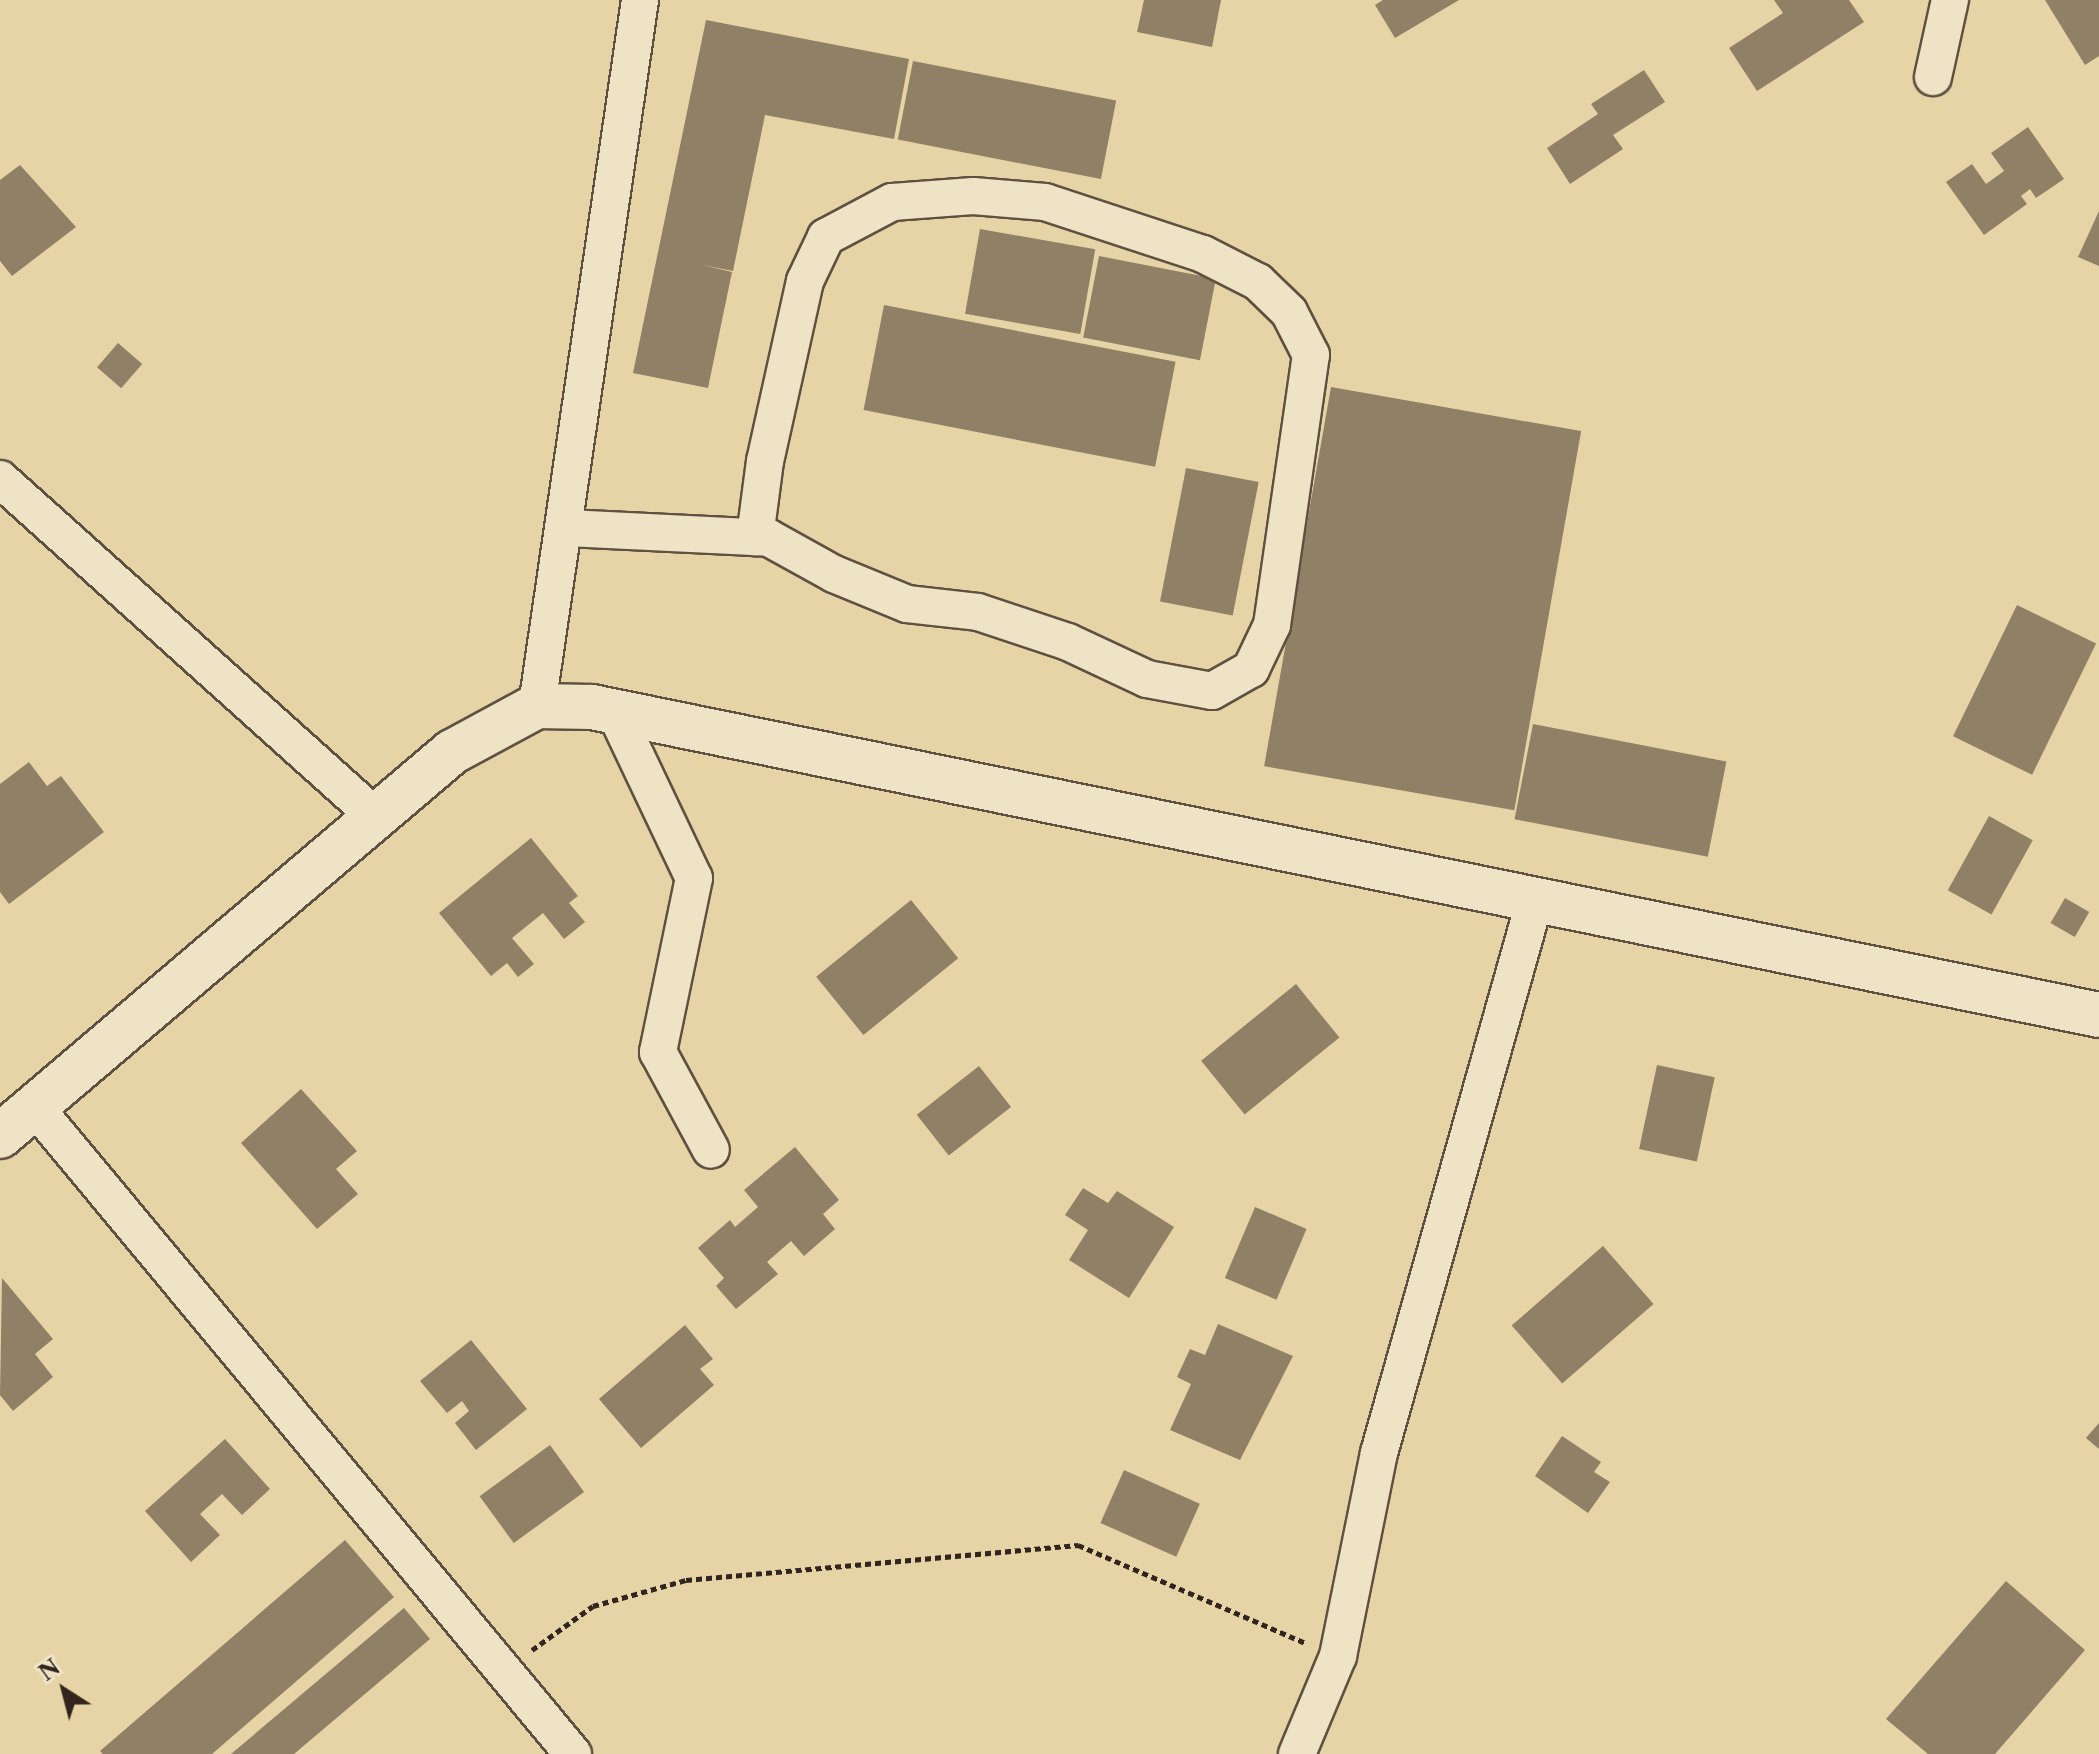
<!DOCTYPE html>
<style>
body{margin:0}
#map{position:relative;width:2099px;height:1754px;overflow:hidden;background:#e7d4a6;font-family:"Libre Caslon Text",serif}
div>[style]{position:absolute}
.building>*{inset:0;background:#908065;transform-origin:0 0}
.path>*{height:5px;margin-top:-2.5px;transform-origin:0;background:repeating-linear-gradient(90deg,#32251f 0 6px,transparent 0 10px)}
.roads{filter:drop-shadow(2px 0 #5f5141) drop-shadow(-2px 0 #5f5141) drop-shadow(0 2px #5f5141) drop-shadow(0 -2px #5f5141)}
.minor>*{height:36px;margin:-18px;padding:0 18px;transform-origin:18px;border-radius:18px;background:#efe3c5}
.tertiary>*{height:44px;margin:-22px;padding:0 22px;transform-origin:22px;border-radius:22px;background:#efe3c5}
span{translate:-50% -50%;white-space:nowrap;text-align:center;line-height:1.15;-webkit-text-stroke:8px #efe3c5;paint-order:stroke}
.north{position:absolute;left:24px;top:1650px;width:80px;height:80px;-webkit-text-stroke:6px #efe3c5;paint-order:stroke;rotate:324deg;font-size:22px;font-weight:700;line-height:32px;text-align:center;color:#32251f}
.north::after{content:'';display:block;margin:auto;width:28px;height:36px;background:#32251f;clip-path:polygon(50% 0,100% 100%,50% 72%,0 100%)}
</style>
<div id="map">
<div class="building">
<i style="clip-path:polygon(1144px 0,1221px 0,1212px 47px,1137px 32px)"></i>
<i style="clip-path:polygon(1383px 0,1459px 0,1395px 38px,1375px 5px)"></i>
<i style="clip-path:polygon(1774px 0,1849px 0,1864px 22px,1757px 91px,1729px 48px,1783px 13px)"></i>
<i style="clip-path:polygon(2045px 0,2099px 0,2099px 56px,2085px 65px)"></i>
<i style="clip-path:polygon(706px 20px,909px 59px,894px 139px,765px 115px,733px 271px,703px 265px,732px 272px,708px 388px,633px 373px)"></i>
<i style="left:913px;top:61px;width:207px;height:80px;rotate:11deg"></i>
<i style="clip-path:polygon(1644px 70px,1665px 102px,1613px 135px,1623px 149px,1570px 184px,1547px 148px,1598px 114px,1591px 104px)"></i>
<i style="clip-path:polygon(2028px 127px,2064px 179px,2036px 198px,2030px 189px,2021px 196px,2027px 204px,1984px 235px,1946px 182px,1972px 164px,1986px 184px,2004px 171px,1991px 153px)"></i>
<i style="clip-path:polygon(20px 165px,76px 227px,12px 276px,0 261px,0 180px)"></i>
<i style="clip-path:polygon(2099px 211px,2099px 266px,2078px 257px)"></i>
<i style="left:980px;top:229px;width:117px;height:86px;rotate:10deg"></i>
<i style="left:1099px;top:256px;width:119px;height:83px;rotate:11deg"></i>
<i style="left:884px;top:305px;width:297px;height:107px;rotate:11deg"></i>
<i style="left:118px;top:343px;width:32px;height:32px;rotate:41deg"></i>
<i style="left:1331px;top:387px;width:254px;height:385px;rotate:10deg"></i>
<i style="left:1186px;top:468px;width:74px;height:136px;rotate:11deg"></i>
<i style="left:2017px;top:605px;width:88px;height:146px;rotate:26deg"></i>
<i style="left:1533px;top:724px;width:197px;height:97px;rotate:11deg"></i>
<i style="clip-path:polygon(29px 762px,47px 786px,61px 776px,104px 832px,9px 904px,0 892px,0 784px)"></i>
<i style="left:1989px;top:816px;width:50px;height:85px;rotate:29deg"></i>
<i style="clip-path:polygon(531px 838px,578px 896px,569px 903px,585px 922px,564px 939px,543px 913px,512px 938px,534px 964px,518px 977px,507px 963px,491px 976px,439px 913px)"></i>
<i style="left:2065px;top:898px;width:28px;height:29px;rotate:30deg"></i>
<i style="left:911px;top:900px;width:75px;height:122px;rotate:51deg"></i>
<i style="left:1296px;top:984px;width:69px;height:122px;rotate:51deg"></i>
<i style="left:1657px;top:1065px;width:59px;height:86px;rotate:12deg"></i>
<i style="left:979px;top:1066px;width:52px;height:79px;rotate:52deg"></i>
<i style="clip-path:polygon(301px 1089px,357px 1151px,336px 1169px,358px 1194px,317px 1229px,241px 1143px)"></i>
<i style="clip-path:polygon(795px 1147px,839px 1200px,823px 1214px,835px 1229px,804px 1256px,791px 1241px,767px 1262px,778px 1274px,736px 1309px,716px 1286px,724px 1278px,698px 1248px,730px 1220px,735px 1227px,758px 1207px,744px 1190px)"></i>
<i style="clip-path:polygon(1083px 1188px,1108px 1203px,1117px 1191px,1174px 1227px,1129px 1298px,1069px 1260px,1088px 1230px,1065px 1215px)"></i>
<i style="left:1255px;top:1207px;width:56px;height:77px;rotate:23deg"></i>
<i style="left:1603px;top:1246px;width:77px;height:121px;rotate:49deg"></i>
<i style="clip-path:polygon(2px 1278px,53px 1339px,35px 1354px,53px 1377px,13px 1411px,0 1395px)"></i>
<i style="clip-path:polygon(1218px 1324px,1293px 1356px,1240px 1460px,1170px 1430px,1191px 1384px,1177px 1377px,1190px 1349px,1205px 1355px)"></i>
<i style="clip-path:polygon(685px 1325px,713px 1359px,700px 1369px,714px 1385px,641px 1448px,599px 1399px)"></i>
<i style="clip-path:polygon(471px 1340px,527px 1409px,476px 1450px,455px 1423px,469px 1411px,462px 1401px,447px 1413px,420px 1381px)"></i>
<i style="clip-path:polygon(2099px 1423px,2099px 1449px,2086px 1438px)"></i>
<i style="clip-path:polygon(1562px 1436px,1601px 1462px,1594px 1472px,1610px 1482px,1588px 1513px,1535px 1476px)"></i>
<i style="clip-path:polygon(225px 1439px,270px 1489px,242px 1515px,222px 1494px,200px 1514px,220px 1535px,191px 1562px,145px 1511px)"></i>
<i style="left:550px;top:1445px;width:58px;height:87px;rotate:54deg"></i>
<i style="left:1124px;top:1470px;width:83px;height:58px;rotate:24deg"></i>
<i style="clip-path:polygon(345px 1540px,394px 1597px,212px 1754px,103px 1754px,100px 1751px)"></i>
<i style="clip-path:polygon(2006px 1581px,2085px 1650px,1995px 1754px,1928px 1754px,1886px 1719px)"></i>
<i style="clip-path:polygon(404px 1608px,430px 1639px,294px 1754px,231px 1754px)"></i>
</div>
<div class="path">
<i style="left:532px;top:1650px;width:75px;rotate:-35.8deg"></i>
<i style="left:593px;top:1606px;width:97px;rotate:-15.6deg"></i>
<i style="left:686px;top:1580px;width:394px;rotate:-5.1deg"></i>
<i style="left:1078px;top:1545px;width:248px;rotate:23.3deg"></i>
</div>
<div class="roads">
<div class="minor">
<i style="left:1933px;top:77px;width:79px;rotate:-77.6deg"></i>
<i style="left:0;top:479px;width:506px;rotate:41.95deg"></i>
<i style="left:567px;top:528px;width:202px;rotate:2.8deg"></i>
<i style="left:769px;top:538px;width:74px;rotate:29deg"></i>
<i style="left:834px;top:574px;width:79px;rotate:22.3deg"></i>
<i style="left:907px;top:604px;width:71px;rotate:6.4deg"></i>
<i style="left:978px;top:612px;width:95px;rotate:18.4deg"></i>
<i style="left:1068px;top:642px;width:87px;rotate:25.1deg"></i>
<i style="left:1147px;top:679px;width:66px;rotate:10.5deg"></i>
<i style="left:1212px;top:691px;width:45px;rotate:-29.4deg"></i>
<i style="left:1251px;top:669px;width:49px;rotate:-64.5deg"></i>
<i style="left:1272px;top:625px;width:273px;rotate:-81.8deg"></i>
<i style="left:1311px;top:355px;width:48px;rotate:-117.1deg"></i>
<i style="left:1289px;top:312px;width:43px;rotate:-135.9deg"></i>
<i style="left:1258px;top:282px;width:62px;rotate:-153deg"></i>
<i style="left:1203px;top:254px;width:166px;rotate:-161.8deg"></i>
<i style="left:1045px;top:202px;width:72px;rotate:-175.2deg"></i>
<i style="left:973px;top:196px;width:81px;rotate:175.8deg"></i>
<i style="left:892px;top:202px;width:75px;rotate:152.1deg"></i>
<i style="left:826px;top:237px;width:49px;rotate:115.5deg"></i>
<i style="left:805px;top:281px;width:184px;rotate:102.5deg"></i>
<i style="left:765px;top:461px;width:77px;rotate:97.5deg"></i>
<i style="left:537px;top:706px;width:713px;rotate:-81.7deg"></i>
<i style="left:615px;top:712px;width:184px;rotate:64.6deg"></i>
<i style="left:694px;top:878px;width:178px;rotate:101.7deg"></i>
<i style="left:658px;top:1052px;width:111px;rotate:61.6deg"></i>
<i style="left:34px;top:1106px;width:843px;rotate:50.25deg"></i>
<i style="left:1297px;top:1754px;width:106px;rotate:-67.3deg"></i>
<i style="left:1338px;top:1656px;width:207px;rotate:-78.6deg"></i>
<i style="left:1379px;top:1453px;width:575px;rotate:-74.25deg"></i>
</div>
<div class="tertiary">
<i style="left:0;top:1136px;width:593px;rotate:-40.35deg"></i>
<i style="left:452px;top:752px;width:97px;rotate:-28.4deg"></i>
<i style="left:537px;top:706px;width:55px;rotate:1deg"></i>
<i style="left:592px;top:707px;width:1538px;rotate:11.55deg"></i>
</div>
</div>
<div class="north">N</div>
</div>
